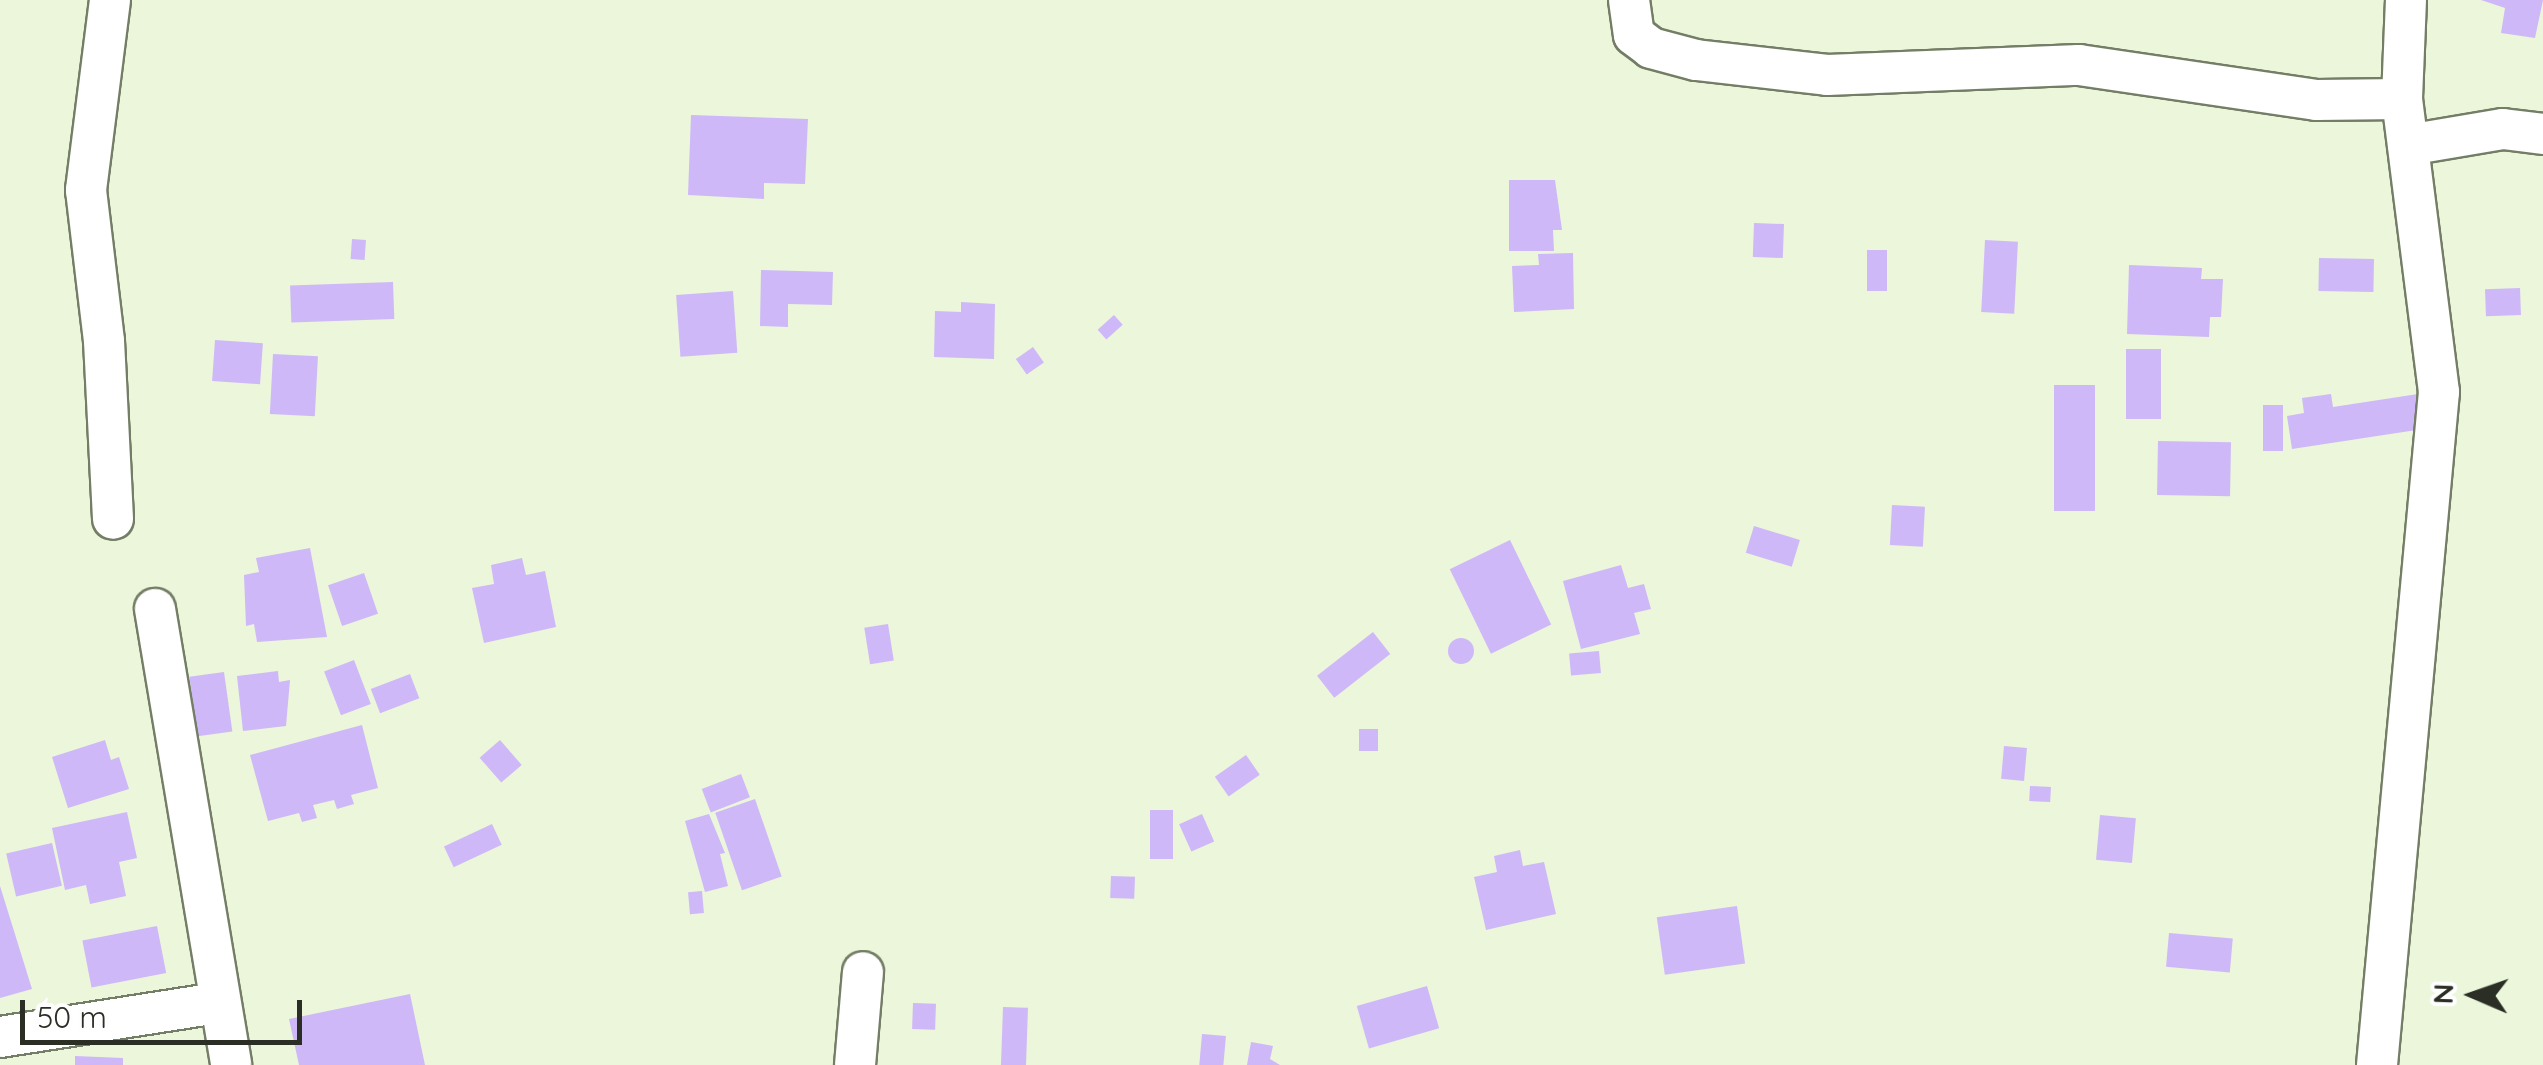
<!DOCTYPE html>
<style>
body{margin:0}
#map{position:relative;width:2543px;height:1065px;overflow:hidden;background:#ebf6db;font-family:Quicksand,sans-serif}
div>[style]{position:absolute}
.building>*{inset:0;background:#ceb8f8;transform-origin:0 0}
.round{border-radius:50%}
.roads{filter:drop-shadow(2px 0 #747e66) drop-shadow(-2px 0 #747e66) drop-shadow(0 2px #747e66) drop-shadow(0 -2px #747e66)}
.minor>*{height:40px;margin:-20px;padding:0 20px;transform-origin:20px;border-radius:20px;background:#fff}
span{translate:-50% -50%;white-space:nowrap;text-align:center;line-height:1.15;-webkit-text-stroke:9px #fefefe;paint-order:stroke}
.north{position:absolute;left:2423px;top:945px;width:100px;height:100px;-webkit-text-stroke:8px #fefefe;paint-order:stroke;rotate:272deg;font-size:28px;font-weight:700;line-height:40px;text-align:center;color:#2a2e24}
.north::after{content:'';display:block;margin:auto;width:35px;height:45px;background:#2a2e24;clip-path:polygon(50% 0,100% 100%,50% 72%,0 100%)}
.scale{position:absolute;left:20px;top:1000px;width:282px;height:45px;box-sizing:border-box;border:5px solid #2a2e24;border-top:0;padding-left:12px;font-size:30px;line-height:35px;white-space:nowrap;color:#2a2e24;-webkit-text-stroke:8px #fefefe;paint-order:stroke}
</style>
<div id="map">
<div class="building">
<i style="clip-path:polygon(2481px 0,2543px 0,2535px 38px,2501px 33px,2505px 8px)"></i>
<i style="clip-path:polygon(691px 115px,808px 119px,805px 184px,764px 183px,764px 199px,688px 195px)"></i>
<i style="clip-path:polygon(1509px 180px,1555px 180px,1562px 230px,1553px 230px,1554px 251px,1509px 251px)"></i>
<i style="left:1754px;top:223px;width:30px;height:34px;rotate:2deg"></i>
<i style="left:352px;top:239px;width:14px;height:20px;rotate:4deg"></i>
<i style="left:1985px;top:240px;width:33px;height:72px;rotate:3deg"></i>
<i style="left:1867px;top:250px;width:20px;height:41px"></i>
<i style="clip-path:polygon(1573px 253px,1574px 309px,1514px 312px,1512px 266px,1539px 265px,1538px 254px)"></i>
<i style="left:2319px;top:258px;width:55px;height:33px;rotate:1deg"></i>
<i style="clip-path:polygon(2129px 265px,2202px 268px,2201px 279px,2223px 279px,2221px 317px,2210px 317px,2209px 337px,2127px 334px)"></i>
<i style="clip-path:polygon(761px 270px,833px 272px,832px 305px,788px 304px,788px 327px,760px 326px)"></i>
<i style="left:393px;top:282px;width:37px;height:103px;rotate:88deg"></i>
<i style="left:2520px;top:288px;width:27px;height:35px;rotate:88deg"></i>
<i style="left:733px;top:291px;width:62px;height:57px;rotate:86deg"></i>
<i style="clip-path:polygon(961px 302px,995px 304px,994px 359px,934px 357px,935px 311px,961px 312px)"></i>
<i style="left:1114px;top:315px;width:13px;height:22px;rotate:48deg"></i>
<i style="left:215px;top:340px;width:48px;height:41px;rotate:4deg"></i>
<i style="left:1033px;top:347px;width:19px;height:21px;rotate:55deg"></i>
<i style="left:2126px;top:349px;width:35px;height:70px"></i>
<i style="left:273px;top:354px;width:45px;height:60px;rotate:3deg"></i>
<i style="left:2054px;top:385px;width:41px;height:126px"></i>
<i style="clip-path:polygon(2331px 394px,2333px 407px,2418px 394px,2423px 429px,2292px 449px,2287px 416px,2304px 413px,2302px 398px)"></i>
<i style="left:2263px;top:405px;width:20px;height:46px"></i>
<i style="left:2158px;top:441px;width:73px;height:54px;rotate:1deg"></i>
<i style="left:1892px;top:505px;width:33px;height:40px;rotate:3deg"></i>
<i style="left:1754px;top:526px;width:48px;height:28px;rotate:17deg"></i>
<i style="left:1510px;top:540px;width:94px;height:67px;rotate:64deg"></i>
<i style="clip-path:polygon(310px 548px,327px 637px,257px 642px,254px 624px,246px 626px,244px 575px,259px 572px,256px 558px)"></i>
<i style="clip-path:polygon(522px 558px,526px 575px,545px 571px,556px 627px,484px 643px,472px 588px,494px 584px,491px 565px)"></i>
<i style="clip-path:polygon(1621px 565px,1628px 588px,1644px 584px,1651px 609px,1634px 613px,1640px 634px,1581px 649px,1563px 581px)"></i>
<i style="left:364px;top:573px;width:43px;height:38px;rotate:71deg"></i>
<i style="left:888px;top:624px;width:37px;height:24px;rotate:81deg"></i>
<i style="left:1373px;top:632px;width:28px;height:71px;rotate:52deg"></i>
<i class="round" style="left:1448px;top:638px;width:26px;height:26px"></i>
<i style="left:1599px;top:651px;width:22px;height:30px;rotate:85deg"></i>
<i style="left:354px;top:660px;width:47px;height:32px;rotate:69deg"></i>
<i style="clip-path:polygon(278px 671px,279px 682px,290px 680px,286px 726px,243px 731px,237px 676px)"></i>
<i style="left:224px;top:672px;width:60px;height:35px;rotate:82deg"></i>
<i style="left:410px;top:674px;width:26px;height:42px;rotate:69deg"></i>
<i style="clip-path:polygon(362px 725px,378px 788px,351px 795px,354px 804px,337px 809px,334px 800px,313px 805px,317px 818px,302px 822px,299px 813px,268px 821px,250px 755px)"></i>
<i style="left:1359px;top:729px;width:19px;height:22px"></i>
<i style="clip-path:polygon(105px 740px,111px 760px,119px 757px,129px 789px,68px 808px,52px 757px)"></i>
<i style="left:500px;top:740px;width:33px;height:27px;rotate:49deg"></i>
<i style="left:2004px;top:746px;width:23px;height:33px;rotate:5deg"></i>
<i style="left:1246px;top:755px;width:24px;height:38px;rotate:55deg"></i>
<i style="left:741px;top:774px;width:25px;height:42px;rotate:69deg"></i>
<i style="left:2030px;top:786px;width:21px;height:15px;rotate:3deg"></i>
<i style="left:755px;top:799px;width:82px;height:42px;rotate:71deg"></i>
<i style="left:1150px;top:810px;width:23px;height:49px"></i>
<i style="clip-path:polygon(127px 812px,137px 858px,119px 862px,126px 896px,90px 904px,86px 885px,65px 890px,52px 828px)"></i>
<i style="clip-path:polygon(709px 814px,725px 853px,720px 854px,728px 886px,705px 892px,685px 821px)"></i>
<i style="left:1202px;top:814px;width:30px;height:25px;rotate:66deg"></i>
<i style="left:2100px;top:815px;width:36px;height:45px;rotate:5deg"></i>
<i style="left:492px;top:824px;width:23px;height:53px;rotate:65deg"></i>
<i style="left:52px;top:843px;width:44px;height:47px;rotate:77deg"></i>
<i style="clip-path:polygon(1520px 850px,1523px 866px,1544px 862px,1556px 914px,1486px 930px,1474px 877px,1497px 872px,1494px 856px)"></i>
<i style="left:1111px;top:876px;width:24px;height:22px;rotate:2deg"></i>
<i style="clip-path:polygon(0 886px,32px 989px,0 998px)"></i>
<i style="left:702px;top:891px;width:22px;height:14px;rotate:85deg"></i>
<i style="left:1737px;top:906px;width:58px;height:81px;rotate:82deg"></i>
<i style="left:157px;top:926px;width:48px;height:76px;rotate:79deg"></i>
<i style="left:2169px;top:933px;width:64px;height:34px;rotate:5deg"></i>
<i style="left:1427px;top:986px;width:44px;height:73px;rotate:74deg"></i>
<i style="clip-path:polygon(410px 994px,425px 1065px,299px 1065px,289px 1019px)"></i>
<i style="left:913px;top:1003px;width:23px;height:26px;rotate:2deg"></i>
<i style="left:1003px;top:1007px;width:25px;height:58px;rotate:2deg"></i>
<i style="left:1202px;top:1034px;width:24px;height:31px;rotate:5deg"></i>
<i style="clip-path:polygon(1251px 1042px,1273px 1046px,1270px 1059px,1280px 1065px,1247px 1065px)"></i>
<i style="clip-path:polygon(75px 1056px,123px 1058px,123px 1065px,75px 1065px)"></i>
</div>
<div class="roads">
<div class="minor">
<i style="left:110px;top:0;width:192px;rotate:97.2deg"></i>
<i style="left:86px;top:190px;width:152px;rotate:83.2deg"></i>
<i style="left:104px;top:341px;width:178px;rotate:87.1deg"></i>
<i style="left:1629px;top:0;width:35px;rotate:82deg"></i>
<i style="left:1634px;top:35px;width:21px;rotate:37deg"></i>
<i style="left:1651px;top:48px;width:47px;rotate:14.9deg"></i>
<i style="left:1696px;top:60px;width:132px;rotate:6.5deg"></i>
<i style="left:1827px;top:75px;width:252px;rotate:-2.3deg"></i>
<i style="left:2079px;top:65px;width:240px;rotate:8.4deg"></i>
<i style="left:2316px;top:100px;width:86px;rotate:-0.7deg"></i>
<i style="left:2408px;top:145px;width:96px;rotate:-9.6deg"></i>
<i style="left:2503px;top:129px;width:40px;rotate:7.1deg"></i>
<i style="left:155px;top:609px;width:462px;rotate:80.5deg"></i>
<i style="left:0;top:1037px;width:221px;rotate:-8.9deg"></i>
<i style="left:855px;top:1065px;width:93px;rotate:-85.1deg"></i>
<i style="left:2377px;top:1065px;width:676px;rotate:-84.74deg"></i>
<i style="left:2439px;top:392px;width:295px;rotate:-97.2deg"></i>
<i style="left:2402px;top:99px;width:99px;rotate:-87.7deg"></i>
</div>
</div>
<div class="north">N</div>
<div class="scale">50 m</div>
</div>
